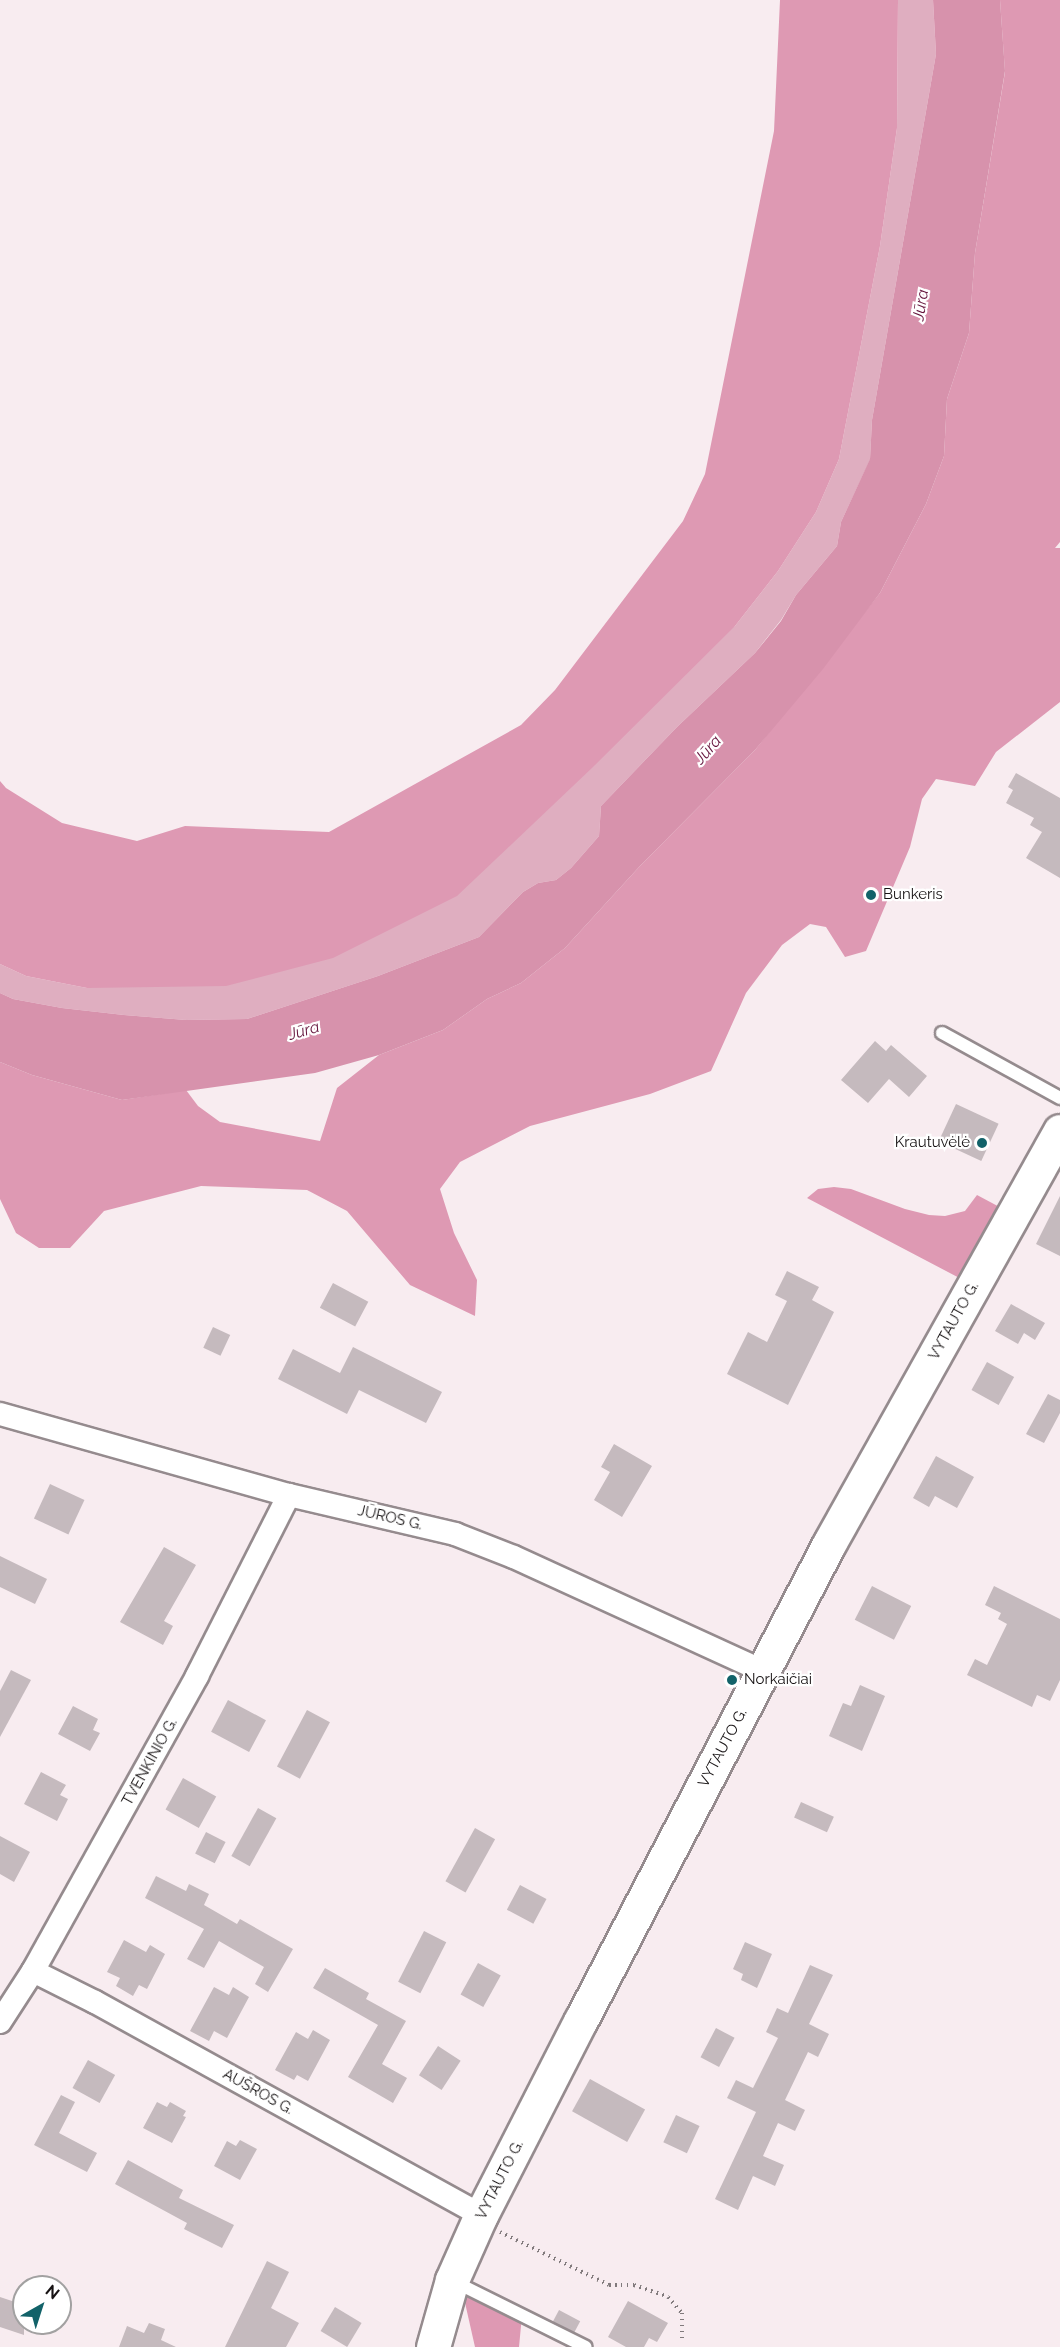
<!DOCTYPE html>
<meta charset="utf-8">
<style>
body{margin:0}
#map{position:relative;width:1060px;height:2347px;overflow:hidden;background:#f8ecf0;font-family:Raleway,sans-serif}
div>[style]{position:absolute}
.green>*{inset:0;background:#dfaec0}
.forest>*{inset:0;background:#de99b3}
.water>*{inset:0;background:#d792ac}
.building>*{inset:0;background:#c5babe;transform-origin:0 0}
.path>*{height:4px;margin-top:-2px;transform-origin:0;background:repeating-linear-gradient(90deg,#817a7c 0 1.5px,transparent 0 6px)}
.roads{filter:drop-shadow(2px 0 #958b8e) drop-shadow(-2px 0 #958b8e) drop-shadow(0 2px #958b8e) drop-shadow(0 -2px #958b8e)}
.lane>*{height:12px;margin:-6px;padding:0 6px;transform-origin:6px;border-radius:6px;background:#fff}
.street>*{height:22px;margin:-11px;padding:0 11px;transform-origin:11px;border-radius:11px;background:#fff}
.secondary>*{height:33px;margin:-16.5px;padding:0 16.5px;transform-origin:16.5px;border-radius:16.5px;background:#fff}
.dots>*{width:16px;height:16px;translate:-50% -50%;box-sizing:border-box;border:3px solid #fff;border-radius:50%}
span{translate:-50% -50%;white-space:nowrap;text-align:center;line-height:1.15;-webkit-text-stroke:4.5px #fff;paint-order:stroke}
.poi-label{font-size:15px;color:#171314}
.left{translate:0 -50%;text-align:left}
.right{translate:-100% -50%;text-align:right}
.street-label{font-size:15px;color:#171314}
.water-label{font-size:16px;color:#64143c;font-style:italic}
.north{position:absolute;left:12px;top:2275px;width:60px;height:60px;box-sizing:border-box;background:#fff;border:2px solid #a2a1a1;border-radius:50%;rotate:39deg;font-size:16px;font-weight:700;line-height:24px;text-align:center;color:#171314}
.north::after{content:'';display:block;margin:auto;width:21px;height:27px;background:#126269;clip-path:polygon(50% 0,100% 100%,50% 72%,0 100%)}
</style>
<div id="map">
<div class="green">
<i style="clip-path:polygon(898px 0,933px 0,936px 54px,872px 420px,870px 460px,841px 522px,837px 546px,796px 595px,781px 620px,755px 653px,677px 727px,601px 806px,599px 836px,571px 868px,556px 880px,538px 883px,523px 892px,479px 937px,378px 976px,247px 1019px,186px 1020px,124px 1015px,62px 1008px,13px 999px,0 993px,0 964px,26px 976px,87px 988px,735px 626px,778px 571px,816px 512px,839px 459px,880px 246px,897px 128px)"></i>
</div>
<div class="forest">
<i style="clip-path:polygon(780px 0,898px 0,897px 128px,880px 246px,839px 459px,816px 512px,778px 571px,735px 626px,593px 767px,457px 896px,333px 958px,226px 986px,87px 988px,26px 976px,0 964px,0 781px,6px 788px,62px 823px,137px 841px,185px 826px,329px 832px,521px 725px,555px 690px,683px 521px,705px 474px,774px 131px)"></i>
<i style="clip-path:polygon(1000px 0,1060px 0,1060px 542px,1055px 548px,1060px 548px,1060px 702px,996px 752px,975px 786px,936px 779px,922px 799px,910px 847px,866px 951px,845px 957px,826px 927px,810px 924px,782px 945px,746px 993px,711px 1071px,650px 1094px,530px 1126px,460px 1162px,440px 1189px,454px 1233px,477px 1280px,475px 1316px,410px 1285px,347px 1211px,307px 1190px,201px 1186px,104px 1211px,70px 1248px,39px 1248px,16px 1233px,0 1199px,0 1062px,32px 1075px,122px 1100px,186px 1090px,198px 1106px,220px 1122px,320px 1141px,337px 1088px,379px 1055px,443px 1030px,487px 999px,521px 983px,565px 948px,640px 866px,755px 750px,880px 593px,926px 504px,944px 456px,947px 399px,969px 333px,975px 253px,1005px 72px)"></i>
<i style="clip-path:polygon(834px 1187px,851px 1189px,905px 1209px,929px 1215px,945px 1216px,965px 1211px,977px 1195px,1007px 1211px,967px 1282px,807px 1198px,818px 1189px)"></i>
<i style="clip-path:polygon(461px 2285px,522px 2315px,519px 2347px,475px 2347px)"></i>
</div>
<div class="water">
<i style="clip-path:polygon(933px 0,1000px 0,1005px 71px,975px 253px,969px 333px,947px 399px,944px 456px,926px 504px,880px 593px,823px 669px,755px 750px,640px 866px,565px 948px,521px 983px,487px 999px,443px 1030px,379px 1055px,315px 1073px,122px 1100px,32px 1075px,0 1062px,0 993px,13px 999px,62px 1008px,124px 1015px,186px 1020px,247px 1019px,378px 976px,479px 937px,523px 892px,538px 883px,556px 880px,571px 868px,599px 836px,601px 806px,677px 727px,755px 653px,781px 621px,796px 595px,837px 546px,841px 522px,870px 459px,872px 420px,936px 54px)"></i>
</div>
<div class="building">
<i style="clip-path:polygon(1016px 773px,1060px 798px,1060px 878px,1026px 858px,1042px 832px,1030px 825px,1034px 818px,1006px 803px,1013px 790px,1008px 787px)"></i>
<i style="clip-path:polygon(875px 1041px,886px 1051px,891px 1045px,927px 1076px,909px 1097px,889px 1079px,868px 1103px,841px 1080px)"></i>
<i style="left:956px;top:1104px;width:47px;height:41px;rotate:25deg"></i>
<i style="clip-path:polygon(1060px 1196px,1060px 1256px,1036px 1244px)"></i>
<i style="clip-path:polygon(787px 1271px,819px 1287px,812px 1300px,834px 1312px,788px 1405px,727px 1374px,748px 1332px,767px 1342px,787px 1301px,775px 1295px)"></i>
<i style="left:333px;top:1283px;width:40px;height:28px;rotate:28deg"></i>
<i style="clip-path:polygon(1011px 1304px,1045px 1323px,1035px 1340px,1024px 1333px,1018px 1344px,995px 1331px)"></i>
<i style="left:213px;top:1327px;width:19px;height:23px;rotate:25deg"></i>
<i style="clip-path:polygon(353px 1347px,442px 1392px,426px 1423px,359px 1390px,347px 1414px,278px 1379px,293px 1349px,340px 1373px)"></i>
<i style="left:987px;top:1362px;width:31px;height:32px;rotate:29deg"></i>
<i style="clip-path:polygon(1048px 1394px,1060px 1400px,1060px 1413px,1044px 1443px,1026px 1434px)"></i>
<i style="clip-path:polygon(614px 1444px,652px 1466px,622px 1517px,594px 1500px,610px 1472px,601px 1467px)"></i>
<i style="clip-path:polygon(936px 1456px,974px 1477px,957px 1508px,935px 1496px,929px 1507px,913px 1498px)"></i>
<i style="left:50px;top:1484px;width:38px;height:38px;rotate:25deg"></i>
<i style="clip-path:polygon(164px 1547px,196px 1565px,164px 1621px,173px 1626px,163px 1645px,120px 1622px)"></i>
<i style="clip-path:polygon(0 1556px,47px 1579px,35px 1604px,0 1587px)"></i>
<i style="left:872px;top:1586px;width:44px;height:38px;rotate:27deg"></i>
<i style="clip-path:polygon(994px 1586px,1060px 1619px,1060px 1680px,1050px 1701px,1037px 1695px,1032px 1707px,967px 1675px,975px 1659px,987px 1665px,1007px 1624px,998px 1619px,1001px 1613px,985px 1605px)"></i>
<i style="clip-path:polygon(11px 1670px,31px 1680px,0 1737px,0 1691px)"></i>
<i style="clip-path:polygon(860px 1685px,885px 1696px,862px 1751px,829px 1736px,843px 1703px,851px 1706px)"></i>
<i style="left:228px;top:1700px;width:43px;height:36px;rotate:28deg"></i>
<i style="clip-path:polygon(73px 1706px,98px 1719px,93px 1730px,100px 1733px,90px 1751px,58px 1734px)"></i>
<i style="left:307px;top:1710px;width:26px;height:64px;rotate:28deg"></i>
<i style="clip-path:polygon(41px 1772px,66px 1785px,60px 1795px,68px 1799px,57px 1821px,24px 1804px)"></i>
<i style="left:183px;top:1778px;width:38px;height:36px;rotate:29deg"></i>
<i style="left:801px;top:1802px;width:36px;height:17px;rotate:24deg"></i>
<i style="left:258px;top:1808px;width:21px;height:55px;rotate:29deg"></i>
<i style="left:475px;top:1828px;width:23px;height:61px;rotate:29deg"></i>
<i style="left:206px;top:1832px;width:22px;height:24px;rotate:27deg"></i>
<i style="clip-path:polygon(0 1836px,30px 1852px,14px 1882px,0 1874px)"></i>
<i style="clip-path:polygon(156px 1876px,186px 1891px,189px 1884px,209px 1894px,204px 1905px,237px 1924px,240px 1919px,293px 1949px,268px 1992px,255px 1984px,264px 1967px,219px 1941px,204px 1968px,187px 1959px,204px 1929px,145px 1898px)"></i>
<i style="left:520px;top:1885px;width:30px;height:28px;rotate:28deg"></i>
<i style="left:424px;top:1931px;width:25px;height:57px;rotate:27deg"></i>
<i style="clip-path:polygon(124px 1940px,146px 1952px,150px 1945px,165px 1954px,147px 1989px,139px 1985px,133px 1996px,116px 1986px,120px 1978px,107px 1972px)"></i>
<i style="clip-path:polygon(745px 1942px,772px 1954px,757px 1988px,741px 1980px,743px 1974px,733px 1969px)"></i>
<i style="left:478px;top:1963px;width:26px;height:36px;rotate:29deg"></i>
<i style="clip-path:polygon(810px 1965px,833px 1975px,809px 2024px,829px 2034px,818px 2057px,808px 2052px,785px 2100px,805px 2110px,795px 2131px,778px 2123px,763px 2156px,784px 2165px,775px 2186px,753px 2176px,738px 2210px,715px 2199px,756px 2112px,727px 2098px,736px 2080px,753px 2088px,778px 2038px,766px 2032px,777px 2008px,788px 2013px)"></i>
<i style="clip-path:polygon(325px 1968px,369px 1993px,366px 1999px,406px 2021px,382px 2064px,407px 2078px,393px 2103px,348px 2077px,378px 2025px,313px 1988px)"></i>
<i style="clip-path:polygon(214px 1987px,229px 1995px,233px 1987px,249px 1997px,227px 2038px,214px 2031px,209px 2041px,190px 2031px)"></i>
<i style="left:716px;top:2028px;width:21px;height:33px;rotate:28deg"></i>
<i style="clip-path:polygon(313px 2030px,330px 2040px,308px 2081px,297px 2075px,294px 2080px,275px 2070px,296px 2032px,308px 2039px)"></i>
<i style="left:438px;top:2046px;width:27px;height:35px;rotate:33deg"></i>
<i style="left:88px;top:2060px;width:31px;height:32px;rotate:29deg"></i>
<i style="left:590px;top:2079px;width:63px;height:37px;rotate:29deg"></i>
<i style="clip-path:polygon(61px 2095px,75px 2102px,59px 2133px,97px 2153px,87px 2172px,34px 2145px)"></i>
<i style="clip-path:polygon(157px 2102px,167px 2107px,170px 2102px,186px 2111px,183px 2116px,186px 2117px,172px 2143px,143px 2128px)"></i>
<i style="left:676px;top:2115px;width:26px;height:30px;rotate:25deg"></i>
<i style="clip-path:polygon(240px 2140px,257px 2149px,240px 2180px,214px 2166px,227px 2141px,236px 2146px)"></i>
<i style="clip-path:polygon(128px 2160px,183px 2190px,179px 2198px,234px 2225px,222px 2248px,184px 2229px,187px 2223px,115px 2184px)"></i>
<i style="clip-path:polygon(267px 2261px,289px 2272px,271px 2308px,299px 2323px,286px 2347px,225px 2347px)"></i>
<i style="clip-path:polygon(0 2297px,24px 2305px,24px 2335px,0 2327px)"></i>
<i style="clip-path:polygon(628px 2301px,668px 2323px,657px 2342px,649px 2338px,644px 2347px,626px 2347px,608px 2337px)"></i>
<i style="left:335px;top:2307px;width:31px;height:28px;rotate:31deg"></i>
<i style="left:559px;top:2310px;width:24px;height:13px;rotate:28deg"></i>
<i style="clip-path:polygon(149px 2323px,165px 2329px,161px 2340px,176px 2347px,119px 2347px,127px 2326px,144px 2333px)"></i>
</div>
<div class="path">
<i style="left:500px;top:2232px;width:121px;rotate:25.9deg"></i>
<i style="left:609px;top:2285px;width:25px"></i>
<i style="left:634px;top:2285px;width:36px;rotate:19deg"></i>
<i style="left:668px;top:2297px;width:21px;rotate:49deg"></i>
<i style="left:682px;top:2313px;width:27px;rotate:90deg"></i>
</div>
<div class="roads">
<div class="lane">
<i style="left:942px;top:1033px;width:135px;rotate:28.8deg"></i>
<i style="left:453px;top:2281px;width:148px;rotate:26.4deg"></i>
</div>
<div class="street">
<i style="left:0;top:1414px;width:300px;rotate:15.7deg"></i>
<i style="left:289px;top:1495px;width:171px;rotate:13.2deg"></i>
<i style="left:455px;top:1534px;width:63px;rotate:21.3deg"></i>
<i style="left:514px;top:1557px;width:274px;rotate:24.6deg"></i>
<i style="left:33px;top:1971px;width:69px;rotate:26.6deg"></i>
<i style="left:95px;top:2002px;width:441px;rotate:28.9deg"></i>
<i style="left:0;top:2022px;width:61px;rotate:-57.1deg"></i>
<i style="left:33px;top:1971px;width:338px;rotate:-60.9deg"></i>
<i style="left:197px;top:1676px;width:203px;rotate:-63.1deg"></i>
</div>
<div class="secondary">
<i style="left:433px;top:2347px;width:70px;rotate:-74.2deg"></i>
<i style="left:452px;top:2280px;width:71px;rotate:-66deg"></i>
<i style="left:481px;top:2215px;width:219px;rotate:-62.9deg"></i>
<i style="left:581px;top:2020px;width:537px;rotate:-62.48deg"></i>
<i style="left:829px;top:1544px;width:473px;rotate:-60.8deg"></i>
</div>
</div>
<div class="dots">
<i style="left:871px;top:895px;background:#126269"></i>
<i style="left:982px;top:1143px;background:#126269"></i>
<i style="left:732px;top:1680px;background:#126269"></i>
</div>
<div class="poi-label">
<span class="left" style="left:883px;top:895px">Bunkeris</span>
<span class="right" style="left:970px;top:1143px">Krautuvėlė</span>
<span class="left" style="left:744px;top:1680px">Norkaičiai</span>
</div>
<div class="street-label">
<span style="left:954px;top:1321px;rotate:-61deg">VYTAUTO G.</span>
<span style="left:390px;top:1518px;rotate:13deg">JŪROS G.</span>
<span style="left:723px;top:1748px;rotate:-62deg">VYTAUTO G.</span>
<span style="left:150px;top:1762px;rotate:-61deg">TVENKINIO G.</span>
<span style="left:258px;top:2092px;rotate:29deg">AUŠROS G.</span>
<span style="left:500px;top:2180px;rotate:-63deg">VYTAUTO G.</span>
</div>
<div class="water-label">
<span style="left:921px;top:305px;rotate:-81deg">Jūra</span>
<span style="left:708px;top:750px;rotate:-49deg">Jūra</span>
<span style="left:304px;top:1031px;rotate:-16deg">Jūra</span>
</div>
<div class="north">N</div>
</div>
